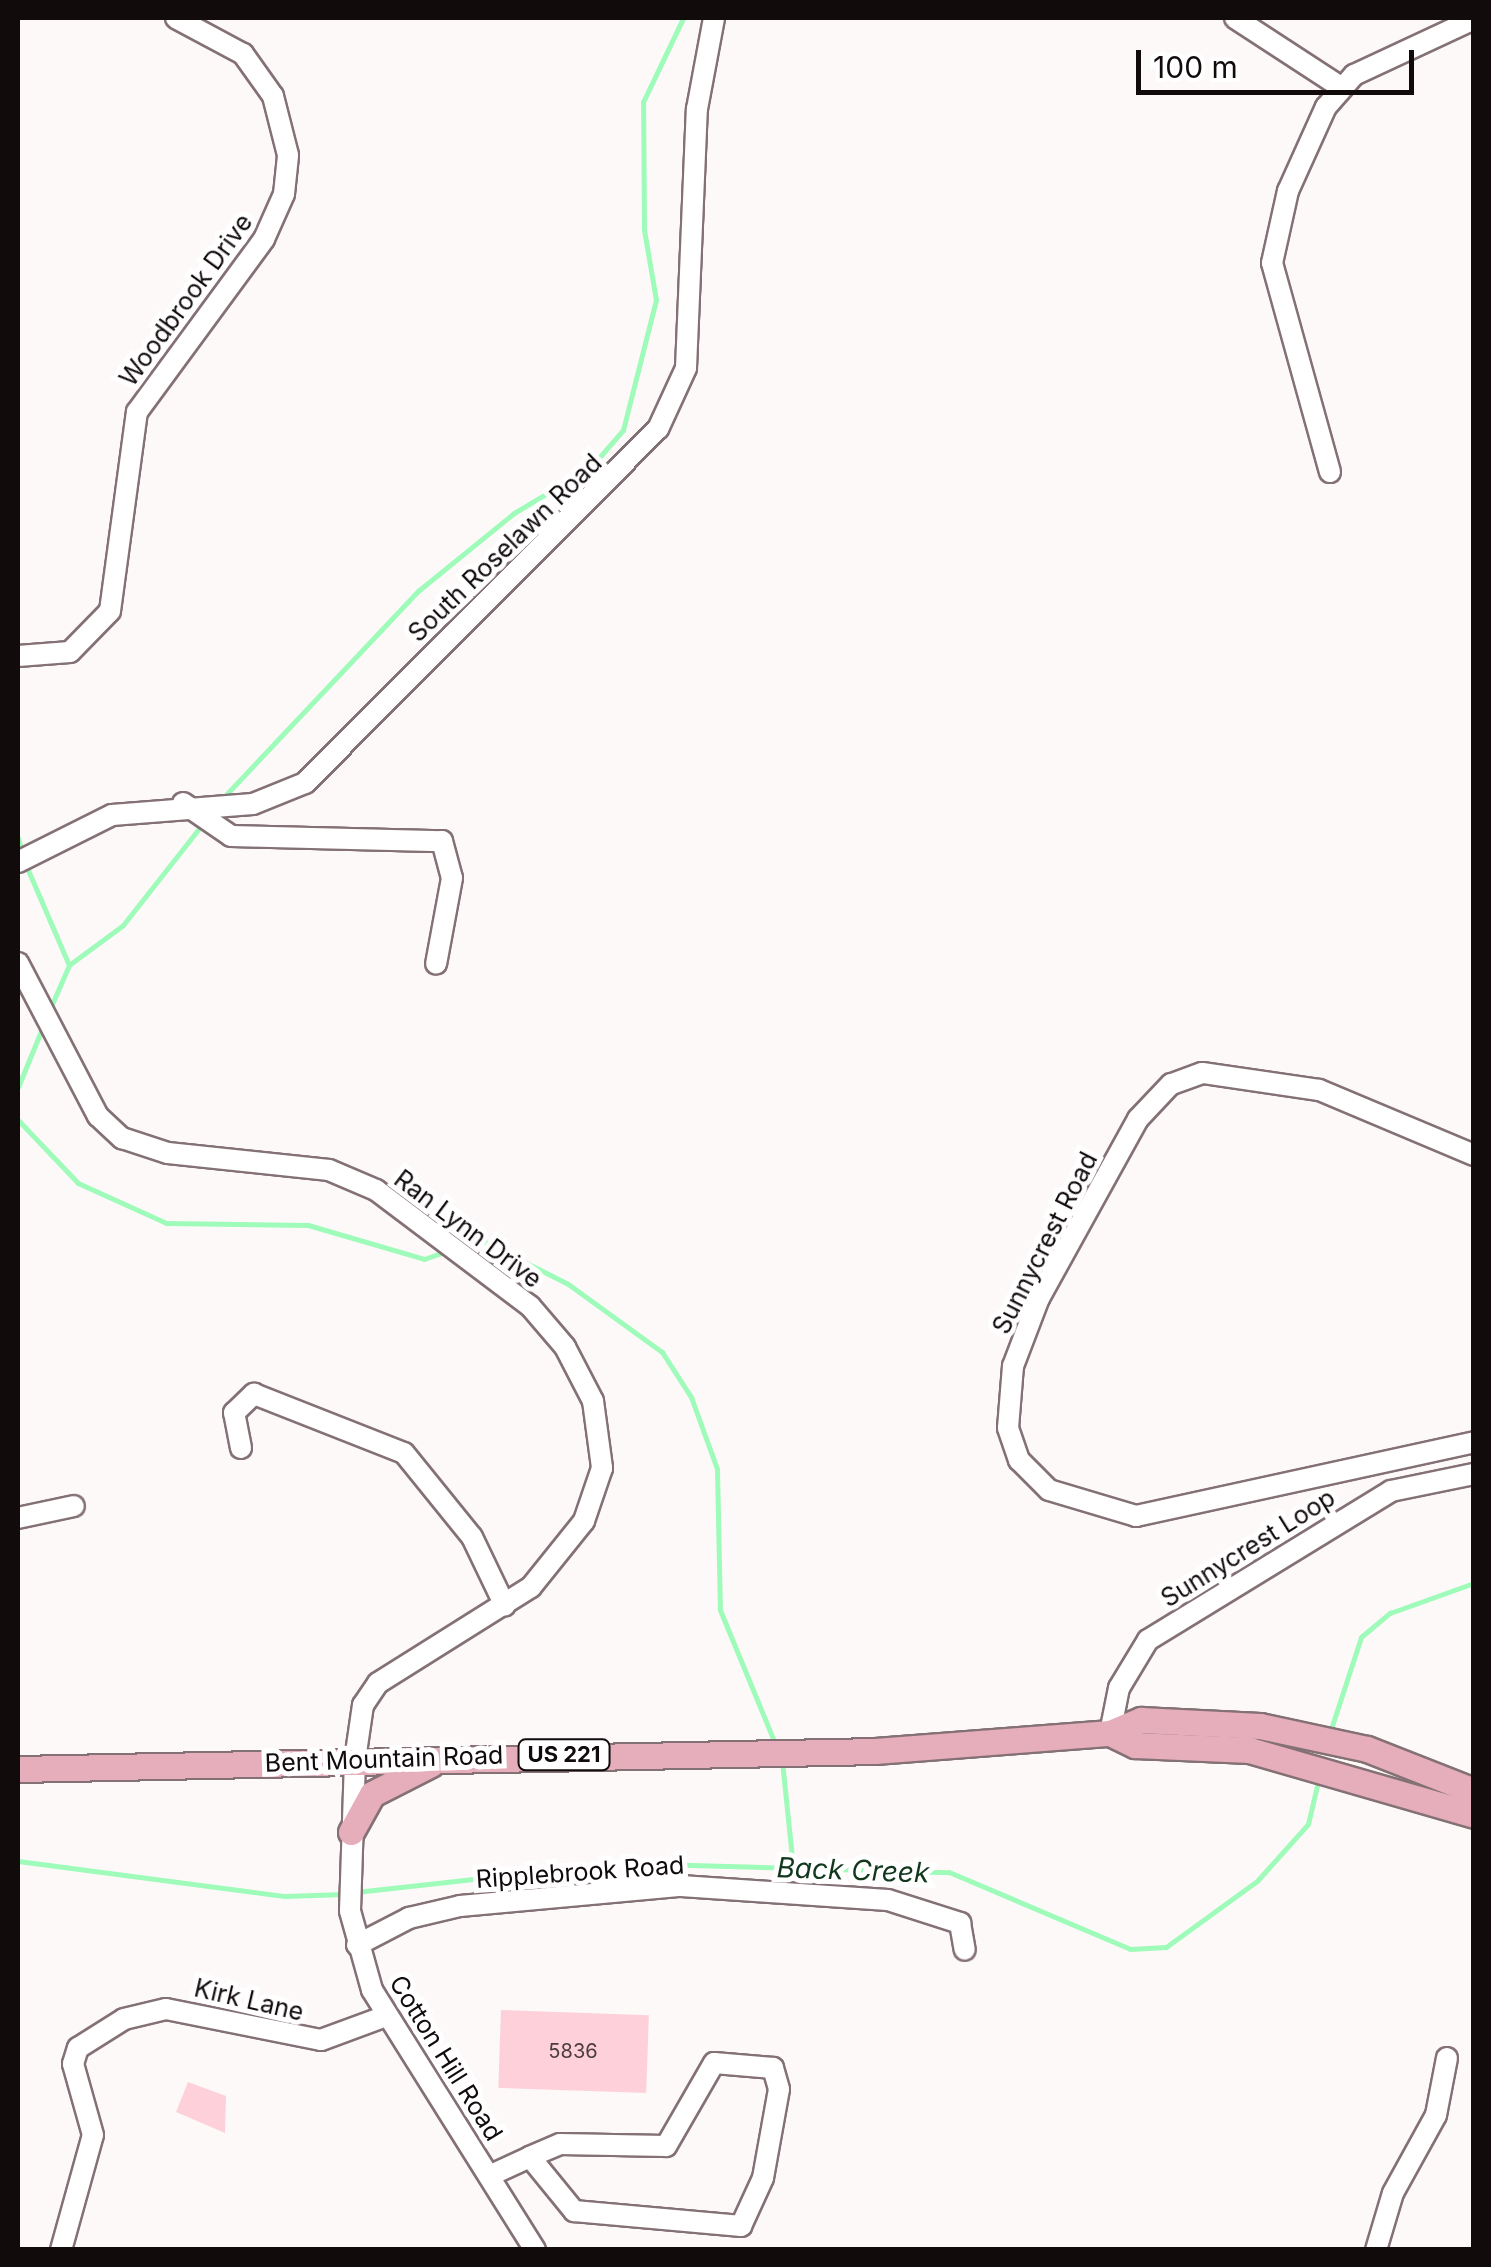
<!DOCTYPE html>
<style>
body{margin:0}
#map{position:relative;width:1491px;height:2267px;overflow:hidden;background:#fdf9f9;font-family:Inter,sans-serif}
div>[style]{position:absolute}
.stream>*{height:5px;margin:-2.5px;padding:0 2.5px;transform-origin:2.5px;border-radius:2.5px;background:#9ffbb9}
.building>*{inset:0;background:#fed1da;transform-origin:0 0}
.roads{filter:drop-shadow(2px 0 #847175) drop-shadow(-2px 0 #847175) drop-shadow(0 2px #847175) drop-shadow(0 -2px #847175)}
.minor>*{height:20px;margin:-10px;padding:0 10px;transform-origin:10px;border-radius:10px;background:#fff}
.major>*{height:25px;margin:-12.5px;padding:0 12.5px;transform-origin:12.5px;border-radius:12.5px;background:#e6adbb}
span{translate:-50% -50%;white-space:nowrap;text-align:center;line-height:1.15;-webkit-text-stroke:10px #fff;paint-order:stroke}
.number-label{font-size:20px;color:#4c3c40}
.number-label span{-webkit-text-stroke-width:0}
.shield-label span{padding:2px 8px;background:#fff;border:2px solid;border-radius:8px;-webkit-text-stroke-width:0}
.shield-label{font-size:22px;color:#110b0c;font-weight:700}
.street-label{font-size:25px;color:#110b0c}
.water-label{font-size:28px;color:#11381e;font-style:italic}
.frame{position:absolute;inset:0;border:20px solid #110b0c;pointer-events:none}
.scale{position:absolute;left:1136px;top:50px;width:278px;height:45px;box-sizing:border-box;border:5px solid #110b0c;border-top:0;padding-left:12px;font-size:30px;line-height:35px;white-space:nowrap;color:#110b0c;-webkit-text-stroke:8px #fff;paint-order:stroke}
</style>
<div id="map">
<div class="stream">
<i style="left:220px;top:801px;width:289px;rotate:-46.7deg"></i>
<i style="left:418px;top:591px;width:124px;rotate:-39.1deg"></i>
<i style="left:514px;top:513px;width:90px;rotate:-30.9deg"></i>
<i style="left:591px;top:467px;width:49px;rotate:-49.1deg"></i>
<i style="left:623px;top:430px;width:134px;rotate:-75.8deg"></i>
<i style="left:656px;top:300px;width:71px;rotate:-99.7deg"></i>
<i style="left:644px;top:230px;width:128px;rotate:-90.4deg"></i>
<i style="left:643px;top:102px;width:93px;rotate:-64.5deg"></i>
<i style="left:18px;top:838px;width:15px;rotate:74deg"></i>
<i style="left:25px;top:863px;width:111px;rotate:66.7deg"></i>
<i style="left:49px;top:1011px;width:50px;rotate:-66.5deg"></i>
<i style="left:69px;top:965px;width:67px;rotate:-36.5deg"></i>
<i style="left:123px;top:925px;width:131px;rotate:-51.8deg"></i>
<i style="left:18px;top:1087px;width:66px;rotate:-67.7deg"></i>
<i style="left:18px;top:1120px;width:87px;rotate:46.4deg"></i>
<i style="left:78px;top:1183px;width:97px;rotate:24.4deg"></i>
<i style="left:166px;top:1223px;width:142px;rotate:0.8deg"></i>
<i style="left:308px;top:1225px;width:121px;rotate:16.3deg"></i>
<i style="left:424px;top:1259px;width:24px;rotate:-19deg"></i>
<i style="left:462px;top:1246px;width:20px;rotate:-18deg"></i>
<i style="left:481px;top:1240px;width:97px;rotate:26.8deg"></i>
<i style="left:568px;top:1284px;width:116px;rotate:35.9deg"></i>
<i style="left:662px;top:1352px;width:54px;rotate:57.2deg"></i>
<i style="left:691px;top:1397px;width:77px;rotate:70.1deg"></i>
<i style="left:717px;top:1469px;width:141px;rotate:88.8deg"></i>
<i style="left:720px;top:1610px;width:147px;rotate:67.6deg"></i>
<i style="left:1330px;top:1732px;width:100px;rotate:-71.9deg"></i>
<i style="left:1361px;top:1637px;width:38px;rotate:-40deg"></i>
<i style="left:1390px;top:1613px;width:89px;rotate:-19.7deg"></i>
<i style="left:782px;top:1761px;width:107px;rotate:84.1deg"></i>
<i style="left:18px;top:1861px;width:269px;rotate:7.5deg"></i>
<i style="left:285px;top:1896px;width:60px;rotate:-1.9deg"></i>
<i style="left:356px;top:1892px;width:266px;rotate:-6.3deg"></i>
<i style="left:620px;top:1863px;width:329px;rotate:1.6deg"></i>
<i style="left:949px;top:1872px;width:197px;rotate:23deg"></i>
<i style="left:1130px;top:1949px;width:36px;rotate:-3deg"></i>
<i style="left:1166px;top:1947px;width:112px;rotate:-36deg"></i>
<i style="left:1257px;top:1881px;width:76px;rotate:-48.2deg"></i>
<i style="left:1308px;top:1824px;width:48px;rotate:-76.8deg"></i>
</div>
<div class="building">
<i style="left:501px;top:2010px;width:148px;height:78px;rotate:2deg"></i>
<i style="clip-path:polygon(188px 2082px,226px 2096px,225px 2133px,176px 2112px)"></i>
</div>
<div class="roads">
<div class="minor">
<i style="left:1235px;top:18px;width:126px;rotate:33.1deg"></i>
<i style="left:1330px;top:472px;width:217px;rotate:-105.5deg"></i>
<i style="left:1272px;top:263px;width:74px;rotate:-77.5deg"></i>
<i style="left:1288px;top:191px;width:92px;rotate:-65.7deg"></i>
<i style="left:1326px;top:107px;width:43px;rotate:-48.8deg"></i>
<i style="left:1354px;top:75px;width:132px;rotate:-25deg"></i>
<i style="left:18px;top:656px;width:52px;rotate:-4.4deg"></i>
<i style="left:70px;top:652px;width:57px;rotate:-45.7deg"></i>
<i style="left:110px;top:611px;width:201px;rotate:-82.3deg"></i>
<i style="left:137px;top:412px;width:215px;rotate:-53.7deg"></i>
<i style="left:264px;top:239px;width:49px;rotate:-66deg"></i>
<i style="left:284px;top:194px;width:39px;rotate:-84deg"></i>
<i style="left:288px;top:155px;width:61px;rotate:-104.3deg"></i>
<i style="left:273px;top:96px;width:52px;rotate:-125.5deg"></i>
<i style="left:243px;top:54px;width:76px;rotate:-151.8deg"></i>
<i style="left:183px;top:803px;width:58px;rotate:34.5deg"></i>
<i style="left:231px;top:836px;width:211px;rotate:1.4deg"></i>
<i style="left:442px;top:841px;width:38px;rotate:75deg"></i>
<i style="left:452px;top:878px;width:87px;rotate:100.5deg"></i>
<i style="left:18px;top:862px;width:105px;rotate:-26.6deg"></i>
<i style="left:112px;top:815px;width:141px;rotate:-4.5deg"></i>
<i style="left:253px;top:804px;width:56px;rotate:-22deg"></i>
<i style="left:305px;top:783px;width:500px;rotate:-45.1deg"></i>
<i style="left:658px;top:429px;width:67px;rotate:-65.3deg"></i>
<i style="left:686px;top:368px;width:259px;rotate:-87.6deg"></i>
<i style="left:697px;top:109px;width:93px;rotate:-79.4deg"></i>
<i style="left:18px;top:963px;width:173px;rotate:62.4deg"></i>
<i style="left:98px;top:1116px;width:33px;rotate:43deg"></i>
<i style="left:122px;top:1138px;width:48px;rotate:18.1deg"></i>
<i style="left:168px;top:1153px;width:162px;rotate:6deg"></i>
<i style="left:329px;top:1170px;width:51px;rotate:23.1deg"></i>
<i style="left:376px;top:1190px;width:193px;rotate:37deg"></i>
<i style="left:530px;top:1306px;width:54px;rotate:49.5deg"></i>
<i style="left:565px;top:1347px;width:61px;rotate:62.6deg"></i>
<i style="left:593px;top:1401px;width:68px;rotate:82.3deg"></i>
<i style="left:602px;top:1468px;width:56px;rotate:108.8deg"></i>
<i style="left:584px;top:1521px;width:85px;rotate:128.8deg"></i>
<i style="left:531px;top:1587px;width:181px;rotate:147.9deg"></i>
<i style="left:378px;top:1683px;width:27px;rotate:124deg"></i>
<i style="left:363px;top:1705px;width:56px;rotate:98.3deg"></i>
<i style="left:355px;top:1760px;width:151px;rotate:91.9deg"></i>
<i style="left:350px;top:1911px;width:82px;rotate:74.4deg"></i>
<i style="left:372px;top:1990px;width:307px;rotate:57.9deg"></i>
<i style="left:1474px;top:1155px;width:168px;rotate:-157.2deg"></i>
<i style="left:1319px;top:1090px;width:118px;rotate:-171.7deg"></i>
<i style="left:1202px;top:1073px;width:33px;rotate:160deg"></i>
<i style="left:1171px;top:1084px;width:48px;rotate:133.3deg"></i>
<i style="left:1138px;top:1119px;width:205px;rotate:118.9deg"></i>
<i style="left:1039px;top:1298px;width:73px;rotate:110.9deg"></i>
<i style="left:1013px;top:1366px;width:62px;rotate:94.6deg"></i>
<i style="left:1008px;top:1428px;width:34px;rotate:71deg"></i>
<i style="left:1019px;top:1460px;width:42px;rotate:45deg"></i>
<i style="left:1049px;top:1490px;width:91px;rotate:16.6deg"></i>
<i style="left:1136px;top:1516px;width:346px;rotate:-12.3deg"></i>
<i style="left:241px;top:1448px;width:36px;rotate:-101deg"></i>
<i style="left:234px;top:1413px;width:28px;rotate:-44deg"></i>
<i style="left:254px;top:1394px;width:161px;rotate:21.5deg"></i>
<i style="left:404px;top:1453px;width:108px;rotate:51deg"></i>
<i style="left:472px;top:1537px;width:76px;rotate:64.4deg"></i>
<i style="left:18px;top:1518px;width:57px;rotate:-12.1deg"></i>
<i style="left:1110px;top:1733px;width:46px;rotate:-78.7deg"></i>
<i style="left:1119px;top:1688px;width:56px;rotate:-58.9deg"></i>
<i style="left:1148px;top:1640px;width:285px;rotate:-31.5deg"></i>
<i style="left:1391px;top:1491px;width:85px;rotate:-11.6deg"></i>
<i style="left:357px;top:1945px;width:59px;rotate:-27.4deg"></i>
<i style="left:409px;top:1918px;width:52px;rotate:-13.2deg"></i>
<i style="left:460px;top:1906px;width:222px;rotate:-5.2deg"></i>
<i style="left:681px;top:1886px;width:207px;rotate:3.9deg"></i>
<i style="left:888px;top:1900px;width:76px;rotate:17.7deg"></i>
<i style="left:960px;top:1923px;width:27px;rotate:80deg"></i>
<i style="left:491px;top:2175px;width:43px;rotate:-24.8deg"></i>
<i style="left:530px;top:2157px;width:70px;rotate:50.8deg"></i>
<i style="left:574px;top:2211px;width:168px;rotate:5.1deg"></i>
<i style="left:741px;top:2226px;width:53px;rotate:-65.4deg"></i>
<i style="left:763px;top:2178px;width:90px;rotate:-79.8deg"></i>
<i style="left:779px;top:2089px;width:22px;rotate:-106deg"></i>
<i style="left:773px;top:2068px;width:59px;rotate:-175.2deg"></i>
<i style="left:714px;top:2063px;width:96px;rotate:120deg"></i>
<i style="left:666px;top:2146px;width:106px;rotate:-178.9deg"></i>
<i style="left:560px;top:2144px;width:33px;rotate:157deg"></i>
<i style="left:61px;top:2250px;width:119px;rotate:-74.5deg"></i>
<i style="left:93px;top:2135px;width:74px;rotate:-105.7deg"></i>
<i style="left:73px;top:2064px;width:17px;rotate:-73deg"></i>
<i style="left:78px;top:2048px;width:54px;rotate:-32.2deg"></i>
<i style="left:124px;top:2019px;width:43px;rotate:-13.4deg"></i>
<i style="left:166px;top:2009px;width:158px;rotate:11.3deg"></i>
<i style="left:321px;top:2040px;width:69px;rotate:-20.3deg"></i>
<i style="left:1376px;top:2250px;width:59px;rotate:-73.4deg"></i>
<i style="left:1393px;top:2193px;width:89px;rotate:-61.1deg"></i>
<i style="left:1436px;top:2115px;width:58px;rotate:-79.1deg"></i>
</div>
<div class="major">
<i style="left:1110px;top:1733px;width:28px;rotate:26deg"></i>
<i style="left:1135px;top:1745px;width:114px;rotate:2.5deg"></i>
<i style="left:1249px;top:1750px;width:234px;rotate:16.1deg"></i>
<i style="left:18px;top:1769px;width:857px;rotate:-1.2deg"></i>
<i style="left:875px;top:1751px;width:236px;rotate:-4.4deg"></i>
<i style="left:1110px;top:1733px;width:34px;rotate:-23deg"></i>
<i style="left:1141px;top:1720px;width:119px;rotate:2.9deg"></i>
<i style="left:1260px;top:1726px;width:109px;rotate:12.1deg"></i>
<i style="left:1367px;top:1749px;width:115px;rotate:21.4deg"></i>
<i style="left:351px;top:1832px;width:43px;rotate:-61.1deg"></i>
<i style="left:372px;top:1794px;width:66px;rotate:-27deg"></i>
</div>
</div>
<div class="number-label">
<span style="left:573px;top:2051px">5836</span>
</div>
<div class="shield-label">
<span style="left:564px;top:1755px">US 221</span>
</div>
<div class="street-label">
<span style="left:186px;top:300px;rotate:-54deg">Woodbrook Drive</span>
<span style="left:505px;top:548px;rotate:-44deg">South Roselawn Road</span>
<span style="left:468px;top:1229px;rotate:37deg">Ran Lynn Drive</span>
<span style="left:1045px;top:1243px;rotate:-63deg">Sunnycrest Road</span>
<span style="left:1248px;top:1548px;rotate:-32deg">Sunnycrest Loop</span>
<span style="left:384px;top:1759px;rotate:-2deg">Bent Mountain Road</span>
<span style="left:580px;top:1872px;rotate:-4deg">Ripplebrook Road</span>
<span style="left:249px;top:2000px;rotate:13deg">Kirk Lane</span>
<span style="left:446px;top:2058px;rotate:58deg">Cotton Hill Road</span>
</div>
<div class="water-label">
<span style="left:853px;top:1870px;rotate:2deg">Back Creek</span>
</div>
<div class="frame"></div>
<div class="scale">100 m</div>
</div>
